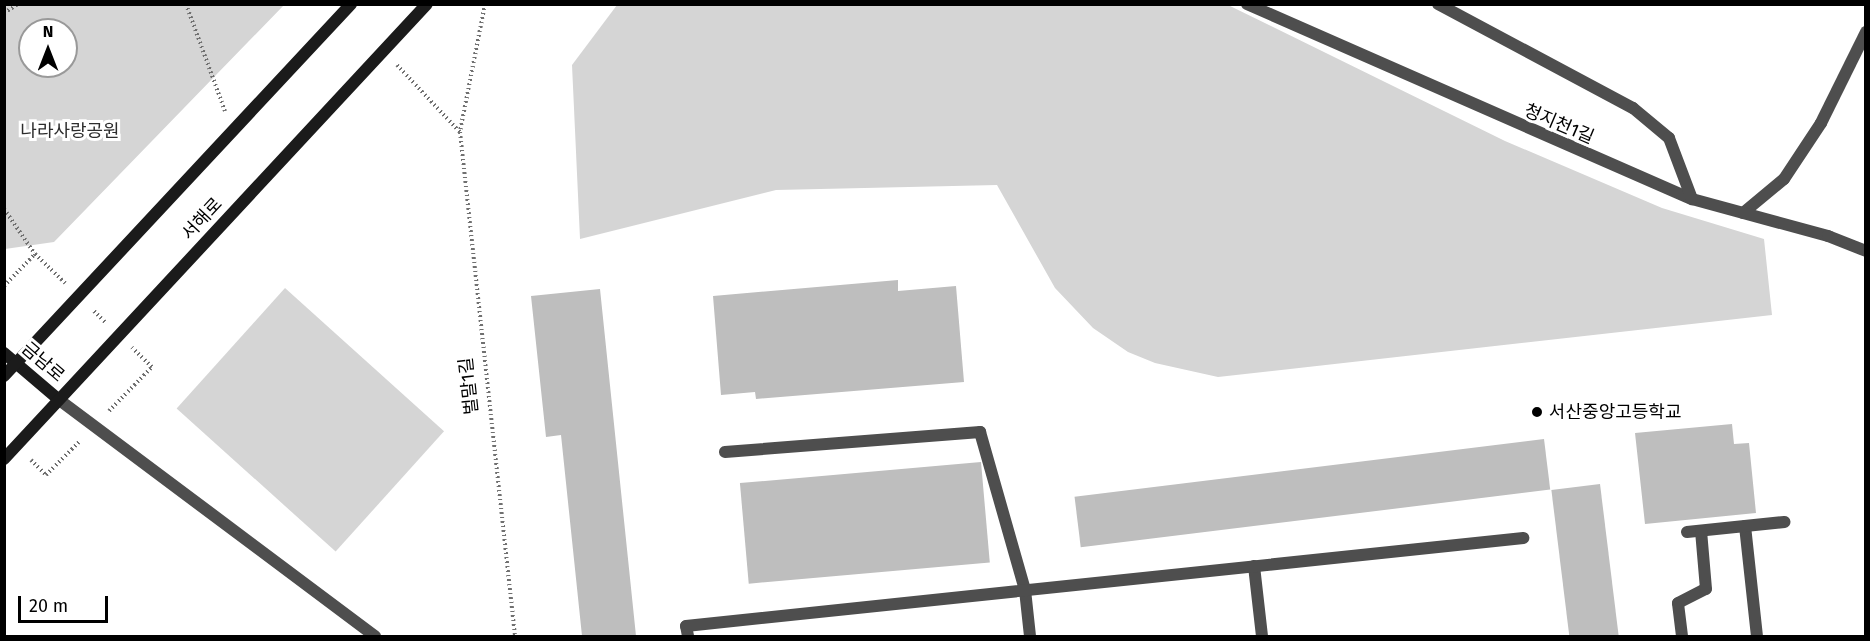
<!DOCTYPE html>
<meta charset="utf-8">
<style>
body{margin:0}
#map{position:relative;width:1870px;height:641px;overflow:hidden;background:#fff;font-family:"Fira Sans","Noto Sans KR",sans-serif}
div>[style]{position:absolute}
.green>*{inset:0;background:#d5d5d5;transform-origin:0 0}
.building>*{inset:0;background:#bebebe;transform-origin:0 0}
.path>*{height:4px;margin-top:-2px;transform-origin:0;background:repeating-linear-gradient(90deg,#707070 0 1.5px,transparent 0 4.5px)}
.lane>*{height:12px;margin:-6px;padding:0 6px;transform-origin:6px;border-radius:6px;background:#4e4e4e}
.street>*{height:12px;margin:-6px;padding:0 6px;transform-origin:6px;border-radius:6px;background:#4e4e4e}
.secondary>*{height:12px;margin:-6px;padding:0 6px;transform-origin:6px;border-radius:6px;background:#1b1b1b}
.dots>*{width:16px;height:16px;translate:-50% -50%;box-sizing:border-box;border:3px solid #fff;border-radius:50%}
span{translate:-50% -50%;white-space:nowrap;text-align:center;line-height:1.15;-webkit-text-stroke:6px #fff;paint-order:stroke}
.street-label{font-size:18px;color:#000}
.park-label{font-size:18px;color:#2c2c2c}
.poi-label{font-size:18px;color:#000}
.left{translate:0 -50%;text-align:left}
.frame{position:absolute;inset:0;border:6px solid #000;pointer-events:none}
.north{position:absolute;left:18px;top:18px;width:60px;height:60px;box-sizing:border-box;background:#fff;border:2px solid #999;border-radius:50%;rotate:0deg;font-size:16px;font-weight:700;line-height:24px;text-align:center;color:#000}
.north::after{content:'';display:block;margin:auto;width:21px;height:27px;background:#000;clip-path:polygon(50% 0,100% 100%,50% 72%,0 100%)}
.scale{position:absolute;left:18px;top:596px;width:90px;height:27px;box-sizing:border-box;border:3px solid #000;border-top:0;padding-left:8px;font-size:18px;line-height:21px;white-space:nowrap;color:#000;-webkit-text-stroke:4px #fff;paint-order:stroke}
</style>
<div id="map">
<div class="green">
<i style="clip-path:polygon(evenodd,4px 5px,5px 4px,284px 5px,54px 242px,5px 249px,4px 5px,30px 30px,66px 30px,66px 66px,30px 66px,30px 30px)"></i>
<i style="clip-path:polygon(617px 5px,1228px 5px,1505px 141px,1662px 208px,1764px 239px,1772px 315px,1218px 377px,1155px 363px,1128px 352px,1093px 328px,1055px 288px,997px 185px,776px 190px,580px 239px,572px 65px)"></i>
<i style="left:285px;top:288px;width:214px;height:162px;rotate:42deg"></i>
</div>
<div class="building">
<i style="clip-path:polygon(898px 280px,898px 291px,956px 286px,964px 382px,756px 399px,755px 392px,721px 395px,713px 296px)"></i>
<i style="clip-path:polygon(600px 289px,636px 636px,582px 636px,561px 435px,546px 437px,531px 296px)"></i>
<i style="clip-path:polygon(1732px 424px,1734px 444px,1749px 443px,1756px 513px,1645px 524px,1635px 433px)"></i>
<i style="left:1544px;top:439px;width:51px;height:473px;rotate:83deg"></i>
<i style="left:981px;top:462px;width:101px;height:242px;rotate:85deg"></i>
<i style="left:1600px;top:484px;width:153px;height:49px;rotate:83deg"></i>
</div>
<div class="path">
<i style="left:186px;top:4px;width:114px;rotate:70deg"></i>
<i style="left:485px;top:4px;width:130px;rotate:101.1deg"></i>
<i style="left:460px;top:132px;width:507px;rotate:83.77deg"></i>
<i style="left:4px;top:13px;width:17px;rotate:-33deg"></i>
<i style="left:397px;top:65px;width:92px;rotate:46.8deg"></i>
<i style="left:4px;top:209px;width:55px;rotate:55.4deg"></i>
<i style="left:35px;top:254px;width:42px;rotate:44deg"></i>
<i style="left:4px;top:286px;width:45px;rotate:-45.9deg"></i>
<i style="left:94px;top:311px;width:16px;rotate:45deg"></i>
<i style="left:109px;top:411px;width:62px;rotate:-45.7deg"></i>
<i style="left:152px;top:367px;width:28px;rotate:-136deg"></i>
<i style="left:31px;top:460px;width:21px;rotate:45deg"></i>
<i style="left:46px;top:475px;width:49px;rotate:-45deg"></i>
</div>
<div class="lane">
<i style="left:1743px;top:213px;width:53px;rotate:-39.7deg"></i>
<i style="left:1784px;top:179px;width:67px;rotate:-56.5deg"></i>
<i style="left:1821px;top:123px;width:102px;rotate:-63.7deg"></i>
<i style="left:725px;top:452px;width:256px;rotate:-4.5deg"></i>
<i style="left:980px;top:432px;width:164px;rotate:74.1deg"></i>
<i style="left:1025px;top:590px;width:46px;rotate:83.8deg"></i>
<i style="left:1745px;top:526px;width:111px;rotate:83.8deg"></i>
<i style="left:1687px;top:532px;width:98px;rotate:-5.9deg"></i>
<i style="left:1254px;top:566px;width:70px;rotate:83.5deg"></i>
<i style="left:688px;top:636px;width:10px;rotate:-101deg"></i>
<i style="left:686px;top:626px;width:842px;rotate:-6deg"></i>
<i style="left:1682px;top:636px;width:33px;rotate:-97deg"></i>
<i style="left:1678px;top:603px;width:31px;rotate:-27deg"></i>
<i style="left:1706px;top:589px;width:58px;rotate:-94.9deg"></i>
</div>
<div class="street">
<i style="left:1247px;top:4px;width:486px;rotate:23.7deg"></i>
<i style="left:1692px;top:199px;width:141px;rotate:15.2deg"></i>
<i style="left:1828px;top:236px;width:41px;rotate:21.5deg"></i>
<i style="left:1438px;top:4px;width:221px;rotate:28.1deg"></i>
<i style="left:1633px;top:108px;width:47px;rotate:39.8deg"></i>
<i style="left:1669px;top:138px;width:65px;rotate:69.3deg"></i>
<i style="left:58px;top:399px;width:396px;rotate:36.8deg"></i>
</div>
<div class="secondary">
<i style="left:4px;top:353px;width:71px;rotate:40.4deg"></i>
<i style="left:4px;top:376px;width:509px;rotate:-46.99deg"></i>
<i style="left:4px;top:459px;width:621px;rotate:-47.09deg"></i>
</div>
<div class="dots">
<i style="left:1537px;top:412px;background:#000"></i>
</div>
<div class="street-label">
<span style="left:1559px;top:124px;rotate:23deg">청지천1길</span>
<span style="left:202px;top:219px;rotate:-47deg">서해로</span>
<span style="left:43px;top:362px;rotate:41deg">금남로</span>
<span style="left:469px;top:386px;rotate:-96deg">벌말1길</span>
</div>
<div class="park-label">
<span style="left:70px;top:131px">나라사랑공원</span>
</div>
<div class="poi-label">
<span class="left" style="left:1549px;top:412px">서산중앙고등학교</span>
</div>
<div class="frame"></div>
<div class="north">N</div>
<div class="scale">20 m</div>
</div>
